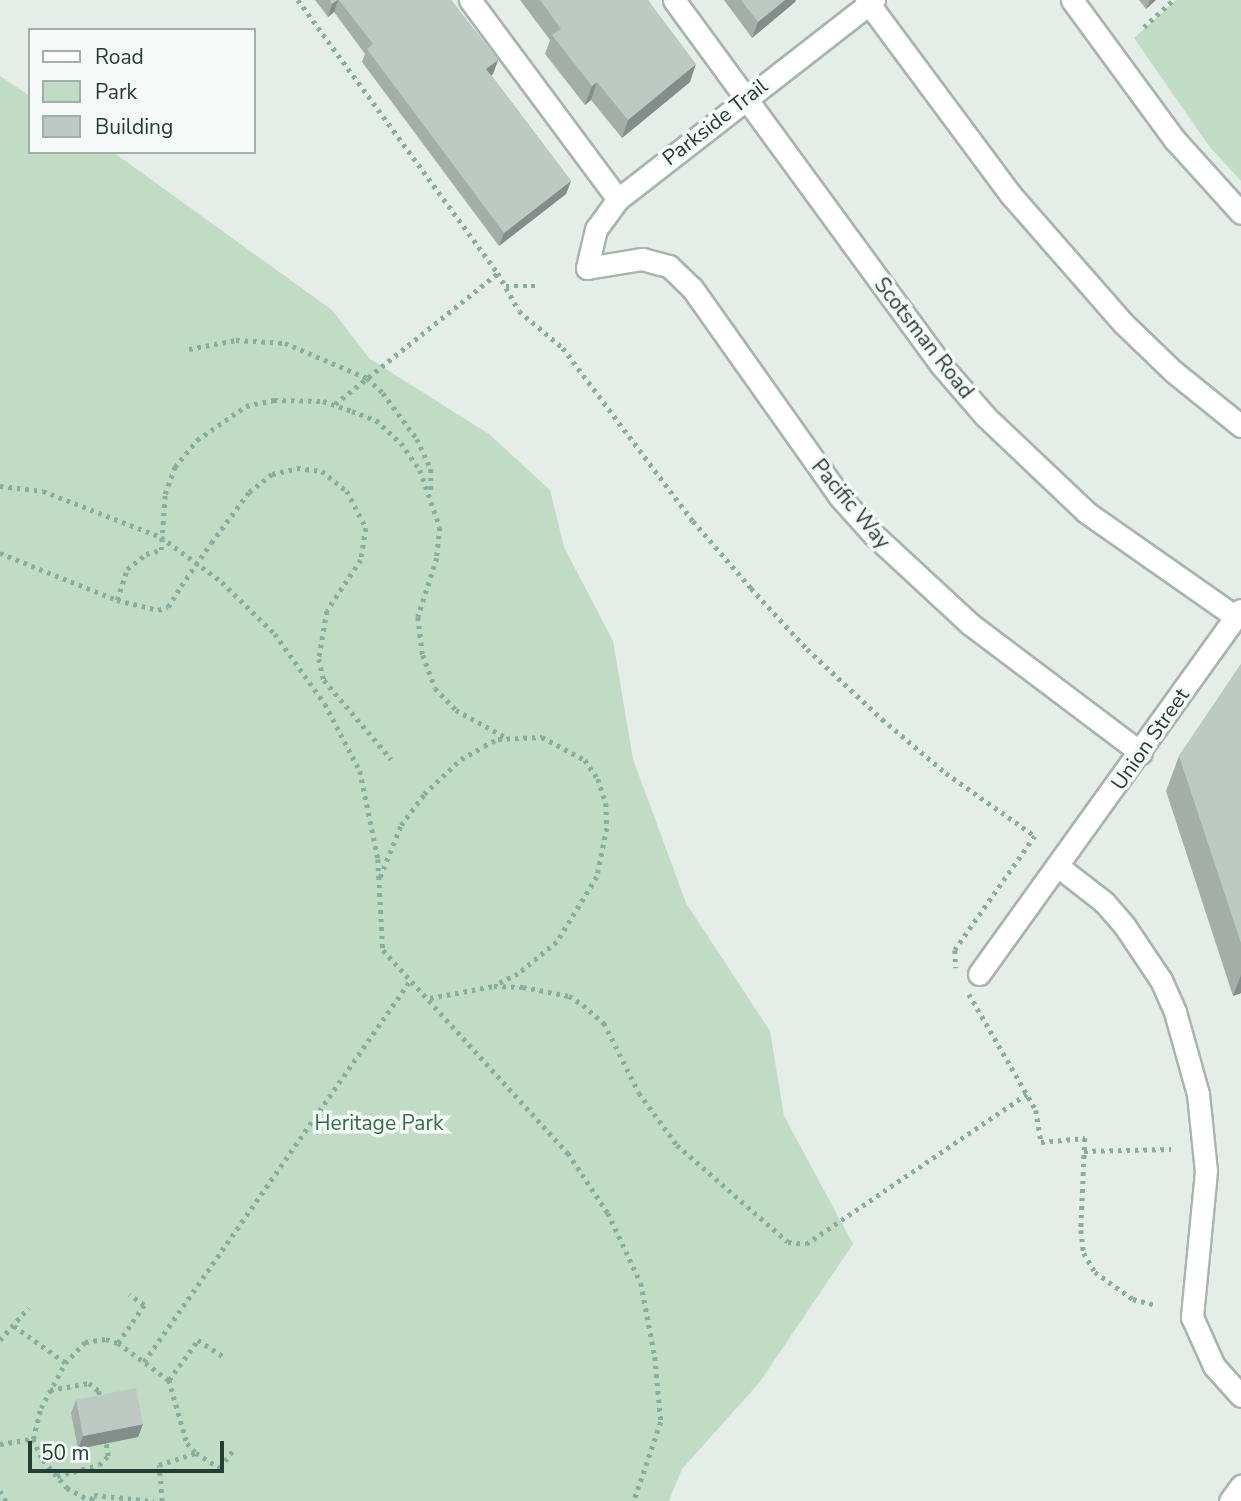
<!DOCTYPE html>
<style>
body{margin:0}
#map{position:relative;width:1241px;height:1501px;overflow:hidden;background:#e5ede9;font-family:"Nunito Sans",sans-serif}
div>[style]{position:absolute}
.green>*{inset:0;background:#c0dcc5}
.path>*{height:4.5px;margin-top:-2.25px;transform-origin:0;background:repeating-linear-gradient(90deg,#88ae9e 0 3.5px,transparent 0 8.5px)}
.roads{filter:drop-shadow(2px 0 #a8b5af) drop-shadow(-2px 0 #a8b5af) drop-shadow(0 2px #a8b5af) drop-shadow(0 -2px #a8b5af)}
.minor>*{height:21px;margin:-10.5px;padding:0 10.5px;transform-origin:10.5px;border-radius:10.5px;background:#fff}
.path-bridge>*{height:4.5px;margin-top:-2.25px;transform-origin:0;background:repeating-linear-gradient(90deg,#88ae9e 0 3.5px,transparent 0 8.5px)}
.wall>*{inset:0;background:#a3aea9}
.shaded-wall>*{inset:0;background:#848d89}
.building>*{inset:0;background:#bdcac4;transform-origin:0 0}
span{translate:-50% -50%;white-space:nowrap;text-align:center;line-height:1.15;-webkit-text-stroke:7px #f5f9f7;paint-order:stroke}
.street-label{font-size:21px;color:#253d35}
.park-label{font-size:21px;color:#337145}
.legend{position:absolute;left:28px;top:28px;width:228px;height:126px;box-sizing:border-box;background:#f5f9f7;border:2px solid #a2aea9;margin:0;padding:9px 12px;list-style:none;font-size:21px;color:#253d35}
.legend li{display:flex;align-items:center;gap:14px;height:35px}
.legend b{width:35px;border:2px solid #a2aea9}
.scale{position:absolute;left:28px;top:1441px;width:196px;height:32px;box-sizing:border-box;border:4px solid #253d35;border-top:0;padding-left:9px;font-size:21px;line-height:24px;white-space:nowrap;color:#253d35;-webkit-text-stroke:5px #f5f9f7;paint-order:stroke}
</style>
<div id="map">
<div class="green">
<i style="clip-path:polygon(1176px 0,1241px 0,1241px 181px,1209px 146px,1134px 38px)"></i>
<i style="clip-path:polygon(0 76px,30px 96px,30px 152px,113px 152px,332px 310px,370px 359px,489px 434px,550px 490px,564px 547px,613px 641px,633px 759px,686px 903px,770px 1031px,784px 1116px,853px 1244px,759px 1383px,682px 1469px,669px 1501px,0 1501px)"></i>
</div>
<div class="path">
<i style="left:298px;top:0;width:338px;rotate:53.8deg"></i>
<i style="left:498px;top:273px;width:43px;rotate:61.1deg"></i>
<i style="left:519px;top:311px;width:57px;rotate:40.1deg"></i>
<i style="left:563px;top:348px;width:216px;rotate:53.1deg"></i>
<i style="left:693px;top:521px;width:89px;rotate:49.1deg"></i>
<i style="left:751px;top:588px;width:83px;rotate:47.4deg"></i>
<i style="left:807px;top:649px;width:103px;rotate:43deg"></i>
<i style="left:882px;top:719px;width:84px;rotate:40.2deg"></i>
<i style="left:946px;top:773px;width:109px;rotate:35.3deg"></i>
<i style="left:1035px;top:836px;width:139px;rotate:125.1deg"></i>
<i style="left:955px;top:950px;width:18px;rotate:87deg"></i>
<i style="left:1144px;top:27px;width:40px;rotate:-43deg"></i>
<i style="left:506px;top:286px;width:30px"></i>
<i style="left:189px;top:349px;width:48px;rotate:-10.8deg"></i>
<i style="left:236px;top:340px;width:49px;rotate:3.5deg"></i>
<i style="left:285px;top:343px;width:89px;rotate:23.1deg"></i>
<i style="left:367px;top:378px;width:22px;rotate:43deg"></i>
<i style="left:383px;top:393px;width:57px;rotate:53.5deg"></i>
<i style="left:417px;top:439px;width:33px;rotate:65deg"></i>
<i style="left:431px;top:469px;width:26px;rotate:90deg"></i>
<i style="left:335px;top:404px;width:209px;rotate:-38.8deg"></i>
<i style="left:0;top:486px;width:43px;rotate:6.6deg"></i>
<i style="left:43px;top:491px;width:127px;rotate:21.3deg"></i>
<i style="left:161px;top:537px;width:76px;rotate:36.4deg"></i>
<i style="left:222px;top:582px;width:74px;rotate:44.5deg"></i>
<i style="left:275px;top:634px;width:86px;rotate:54.5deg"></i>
<i style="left:325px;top:704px;width:76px;rotate:62.4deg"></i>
<i style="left:360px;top:771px;width:90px;rotate:78.4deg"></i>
<i style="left:378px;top:859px;width:91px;rotate:86.9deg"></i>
<i style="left:383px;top:950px;width:275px;rotate:47.7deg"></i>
<i style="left:568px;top:1153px;width:72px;rotate:56.3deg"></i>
<i style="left:608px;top:1213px;width:77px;rotate:64.8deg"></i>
<i style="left:641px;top:1283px;width:75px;rotate:79.3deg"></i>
<i style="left:655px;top:1357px;width:65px;rotate:84.7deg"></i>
<i style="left:661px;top:1422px;width:83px;rotate:108.9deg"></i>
<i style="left:211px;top:543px;width:64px;rotate:-53.3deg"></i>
<i style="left:249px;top:492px;width:29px;rotate:-38deg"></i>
<i style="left:272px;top:474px;width:26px;rotate:-13deg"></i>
<i style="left:297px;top:468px;width:25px;rotate:7deg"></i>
<i style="left:322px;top:471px;width:32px;rotate:39deg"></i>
<i style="left:347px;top:491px;width:42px;rotate:62.8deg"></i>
<i style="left:366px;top:528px;width:32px;rotate:99deg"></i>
<i style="left:361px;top:560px;width:61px;rotate:123.7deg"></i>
<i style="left:327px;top:611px;width:49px;rotate:99.5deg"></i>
<i style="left:319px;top:659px;width:22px;rotate:77deg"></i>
<i style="left:324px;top:680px;width:104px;rotate:49.7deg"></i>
<i style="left:0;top:553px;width:126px;rotate:21.9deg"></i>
<i style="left:117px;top:600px;width:33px;rotate:-72deg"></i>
<i style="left:127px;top:569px;width:24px;rotate:-38deg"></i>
<i style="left:146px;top:554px;width:16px;rotate:-15deg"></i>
<i style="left:161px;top:550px;width:56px;rotate:-85.9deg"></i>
<i style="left:165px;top:494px;width:29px;rotate:-70deg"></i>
<i style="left:175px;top:467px;width:35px;rotate:-51deg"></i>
<i style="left:197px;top:440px;width:60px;rotate:-34.8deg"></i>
<i style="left:246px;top:406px;width:29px;rotate:-12deg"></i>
<i style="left:274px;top:400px;width:49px;rotate:1.2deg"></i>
<i style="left:323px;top:401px;width:31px;rotate:19deg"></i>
<i style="left:352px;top:411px;width:26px;rotate:21deg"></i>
<i style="left:376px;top:420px;width:34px;rotate:43deg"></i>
<i style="left:401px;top:443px;width:33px;rotate:55deg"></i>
<i style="left:420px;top:470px;width:60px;rotate:70.7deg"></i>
<i style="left:440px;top:527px;width:31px;rotate:96deg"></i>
<i style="left:437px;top:558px;width:62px;rotate:107.9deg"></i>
<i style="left:418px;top:617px;width:38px;rotate:83deg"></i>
<i style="left:423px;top:655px;width:35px;rotate:70deg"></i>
<i style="left:435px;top:688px;width:30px;rotate:46deg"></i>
<i style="left:456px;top:710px;width:58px;rotate:28.8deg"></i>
<i style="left:117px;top:600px;width:42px;rotate:13.7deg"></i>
<i style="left:158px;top:610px;width:10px;rotate:-17deg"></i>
<i style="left:168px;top:607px;width:25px;rotate:-58deg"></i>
<i style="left:380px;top:877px;width:56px;rotate:-68deg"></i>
<i style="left:401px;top:825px;width:39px;rotate:-53deg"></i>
<i style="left:424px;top:794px;width:51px;rotate:-43.4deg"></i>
<i style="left:461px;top:759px;width:26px;rotate:-29deg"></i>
<i style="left:484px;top:746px;width:16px;rotate:-27deg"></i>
<i style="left:498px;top:739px;width:44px;rotate:-2.6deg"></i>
<i style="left:542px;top:737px;width:49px;rotate:28.1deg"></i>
<i style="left:585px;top:760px;width:23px;rotate:56deg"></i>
<i style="left:598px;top:779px;width:25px;rotate:72deg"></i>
<i style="left:606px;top:803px;width:25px;rotate:88deg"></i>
<i style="left:607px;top:828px;width:50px;rotate:101.5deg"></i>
<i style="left:597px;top:877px;width:76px;rotate:121.6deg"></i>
<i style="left:557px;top:942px;width:50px;rotate:140.6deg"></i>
<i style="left:518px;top:974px;width:25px;rotate:154deg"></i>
<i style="left:969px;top:994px;width:134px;rotate:60deg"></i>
<i style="left:1036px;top:1110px;width:32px;rotate:81deg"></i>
<i style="left:1041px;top:1142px;width:44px;rotate:-5.2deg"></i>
<i style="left:1085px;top:1138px;width:92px;rotate:92.5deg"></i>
<i style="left:1081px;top:1230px;width:23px;rotate:83deg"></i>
<i style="left:1084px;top:1253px;width:22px;rotate:60deg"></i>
<i style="left:1095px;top:1272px;width:47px;rotate:35.4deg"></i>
<i style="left:1133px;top:1299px;width:24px;rotate:15deg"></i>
<i style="left:430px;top:998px;width:65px;rotate:-10.6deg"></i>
<i style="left:494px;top:986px;width:29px;rotate:2deg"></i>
<i style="left:523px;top:987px;width:47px;rotate:11.1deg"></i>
<i style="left:569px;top:996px;width:17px;rotate:33deg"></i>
<i style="left:583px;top:1005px;width:28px;rotate:41deg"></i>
<i style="left:604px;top:1023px;width:78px;rotate:63.4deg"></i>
<i style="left:639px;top:1093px;width:64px;rotate:53.8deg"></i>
<i style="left:677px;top:1145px;width:147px;rotate:41.1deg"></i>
<i style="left:788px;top:1242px;width:18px;rotate:6deg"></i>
<i style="left:806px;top:1244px;width:267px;rotate:-34.2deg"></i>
<i style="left:1084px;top:1151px;width:87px;rotate:-1.3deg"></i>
<i style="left:0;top:1340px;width:43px;rotate:-48.8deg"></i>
<i style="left:118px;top:1343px;width:63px;rotate:36deg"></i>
<i style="left:169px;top:1380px;width:49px;rotate:-54.1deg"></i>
<i style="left:198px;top:1340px;width:31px;rotate:33deg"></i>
<i style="left:144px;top:1362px;width:467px;rotate:-55.1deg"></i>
<i style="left:65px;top:1363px;width:29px;rotate:-46deg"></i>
<i style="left:85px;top:1342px;width:21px;rotate:-8deg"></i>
<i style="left:106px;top:1339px;width:13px;rotate:18deg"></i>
<i style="left:118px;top:1343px;width:46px;rotate:-55.6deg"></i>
<i style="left:144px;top:1305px;width:18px;rotate:-146deg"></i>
<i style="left:169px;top:1380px;width:66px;rotate:74.1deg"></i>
<i style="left:187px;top:1443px;width:13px;rotate:48deg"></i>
<i style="left:196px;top:1453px;width:28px;rotate:32deg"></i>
<i style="left:220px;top:1468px;width:22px;rotate:-54deg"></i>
<i style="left:50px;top:1390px;width:40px;rotate:-10deg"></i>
<i style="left:89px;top:1383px;width:13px;rotate:39deg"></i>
<i style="left:99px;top:1391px;width:10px;rotate:79deg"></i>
<i style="left:33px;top:1439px;width:23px;rotate:65deg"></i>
<i style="left:43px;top:1460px;width:37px;rotate:49deg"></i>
<i style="left:67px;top:1488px;width:27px;rotate:28deg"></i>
<i style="left:0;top:1444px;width:33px;rotate:-9deg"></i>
<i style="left:33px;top:1439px;width:32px;rotate:-76deg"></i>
<i style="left:41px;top:1408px;width:51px;rotate:-61.9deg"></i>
<i style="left:65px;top:1363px;width:65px;rotate:-144.4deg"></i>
<i style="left:57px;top:1476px;width:43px;rotate:-14.7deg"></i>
<i style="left:99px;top:1465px;width:13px;rotate:-45deg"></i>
<i style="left:108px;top:1456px;width:12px;rotate:-99deg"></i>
<i style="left:0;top:1491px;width:12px;rotate:59deg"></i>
<i style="left:91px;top:1500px;width:6px;rotate:-59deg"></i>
<i style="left:94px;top:1495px;width:60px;rotate:5.7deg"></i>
<i style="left:162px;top:1501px;width:36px;rotate:-95deg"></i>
<i style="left:159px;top:1465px;width:39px;rotate:-18deg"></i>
</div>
<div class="roads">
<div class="minor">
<i style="left:470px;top:0;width:248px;rotate:53.4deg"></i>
<i style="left:674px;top:0;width:452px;rotate:53.8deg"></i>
<i style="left:941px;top:365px;width:67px;rotate:49.2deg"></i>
<i style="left:985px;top:416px;width:139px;rotate:43.5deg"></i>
<i style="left:1086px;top:512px;width:183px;rotate:35deg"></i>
<i style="left:866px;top:0;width:243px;rotate:53.4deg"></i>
<i style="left:1011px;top:195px;width:170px;rotate:48.8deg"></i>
<i style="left:1123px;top:323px;width:71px;rotate:43.9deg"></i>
<i style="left:1174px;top:372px;width:86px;rotate:38.9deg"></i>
<i style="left:874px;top:0;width:324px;rotate:142.1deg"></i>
<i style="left:618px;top:199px;width:37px;rotate:126deg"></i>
<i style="left:596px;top:229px;width:40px;rotate:103deg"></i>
<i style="left:587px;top:268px;width:56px;rotate:-9.3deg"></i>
<i style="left:642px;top:259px;width:28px;rotate:15deg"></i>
<i style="left:669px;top:266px;width:32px;rotate:44deg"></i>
<i style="left:692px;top:288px;width:255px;rotate:54.7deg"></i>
<i style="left:839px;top:496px;width:52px;rotate:48.1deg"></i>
<i style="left:874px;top:535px;width:131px;rotate:42.8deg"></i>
<i style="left:970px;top:624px;width:214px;rotate:37deg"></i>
<i style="left:1072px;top:0;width:174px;rotate:53.7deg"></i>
<i style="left:1175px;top:140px;width:98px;rotate:47.9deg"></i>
<i style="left:1059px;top:867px;width:57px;rotate:37.9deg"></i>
<i style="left:1104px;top:902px;width:30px;rotate:49deg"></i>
<i style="left:1124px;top:925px;width:66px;rotate:56.1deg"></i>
<i style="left:1161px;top:980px;width:35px;rotate:66deg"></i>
<i style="left:1175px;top:1012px;width:85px;rotate:74.3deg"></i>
<i style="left:1198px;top:1094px;width:77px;rotate:84.1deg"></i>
<i style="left:1206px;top:1171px;width:147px;rotate:95.5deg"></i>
<i style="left:1192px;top:1317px;width:54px;rotate:65.8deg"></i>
<i style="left:1214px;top:1366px;width:40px;rotate:48deg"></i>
<i style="left:979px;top:974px;width:448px;rotate:-54.3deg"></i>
<i style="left:1230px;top:1501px;width:19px;rotate:-54deg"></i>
</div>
</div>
<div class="path-bridge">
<i style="left:181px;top:586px;width:52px;rotate:-55.1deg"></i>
</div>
<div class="wall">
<i style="clip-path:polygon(315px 0,451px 0,498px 60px,493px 74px,491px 75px,571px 181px,566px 194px,499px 246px,362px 62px,365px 54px,334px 12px,328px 17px)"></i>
<i style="clip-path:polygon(520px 0,648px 0,690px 82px,622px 138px,591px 100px,585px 105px,545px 54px,550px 40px)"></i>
<i style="clip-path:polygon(724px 0,796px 0,795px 2px,752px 38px)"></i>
<i style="clip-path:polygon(1139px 0,1156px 0,1146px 9px)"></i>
<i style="clip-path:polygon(1241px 664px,1241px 993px,1233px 996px,1166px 791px,1179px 756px)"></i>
<i style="clip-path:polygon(76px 1400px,143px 1424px,138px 1437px,78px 1449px,71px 1413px)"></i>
</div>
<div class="shaded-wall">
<i style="clip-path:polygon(338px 0,334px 12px,328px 17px,332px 4px)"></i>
<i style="clip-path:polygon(785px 0,796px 0,795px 2px,752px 38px,758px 22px)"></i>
<i style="clip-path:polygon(1150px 0,1156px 0,1146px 9px)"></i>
<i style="clip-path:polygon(498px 60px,493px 74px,481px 82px,486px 69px)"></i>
<i style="clip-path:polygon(696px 64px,690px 82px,622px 138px,628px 120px)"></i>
<i style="clip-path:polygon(597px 82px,591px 100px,585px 105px,592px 86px)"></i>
<i style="clip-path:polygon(571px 181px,566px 194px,499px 246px,504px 233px)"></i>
<i style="clip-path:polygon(1241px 975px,1241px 993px,1233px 996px)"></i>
<i style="clip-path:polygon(143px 1424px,138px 1437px,78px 1449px,83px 1436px)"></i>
</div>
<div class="building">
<i style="clip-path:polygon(330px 0,337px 0,332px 4px)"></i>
<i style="clip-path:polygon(339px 0,451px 0,498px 60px,486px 69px,571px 181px,504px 233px,367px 49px,373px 44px)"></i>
<i style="clip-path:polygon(540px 0,648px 0,696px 64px,628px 120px,597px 82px,592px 86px,552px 35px,561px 29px)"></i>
<i style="clip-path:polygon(741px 0,785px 0,758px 22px)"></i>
<i style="clip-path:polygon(1241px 664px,1241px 943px,1179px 756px)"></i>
<i style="left:136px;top:1388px;width:37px;height:61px;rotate:79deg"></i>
</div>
<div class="street-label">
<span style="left:715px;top:122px;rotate:-38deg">Parkside Trail</span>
<span style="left:924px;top:338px;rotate:52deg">Scotsman Road</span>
<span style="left:851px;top:504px;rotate:50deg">Pacific Way</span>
<span style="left:1150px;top:739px;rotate:-55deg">Union Street</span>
</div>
<div class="park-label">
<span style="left:379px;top:1123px">Heritage Park</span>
</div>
<ul class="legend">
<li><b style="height:9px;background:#fff"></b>Road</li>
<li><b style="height:19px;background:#c0dcc5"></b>Park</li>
<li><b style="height:19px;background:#bdcac4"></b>Building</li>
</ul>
<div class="scale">50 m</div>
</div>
